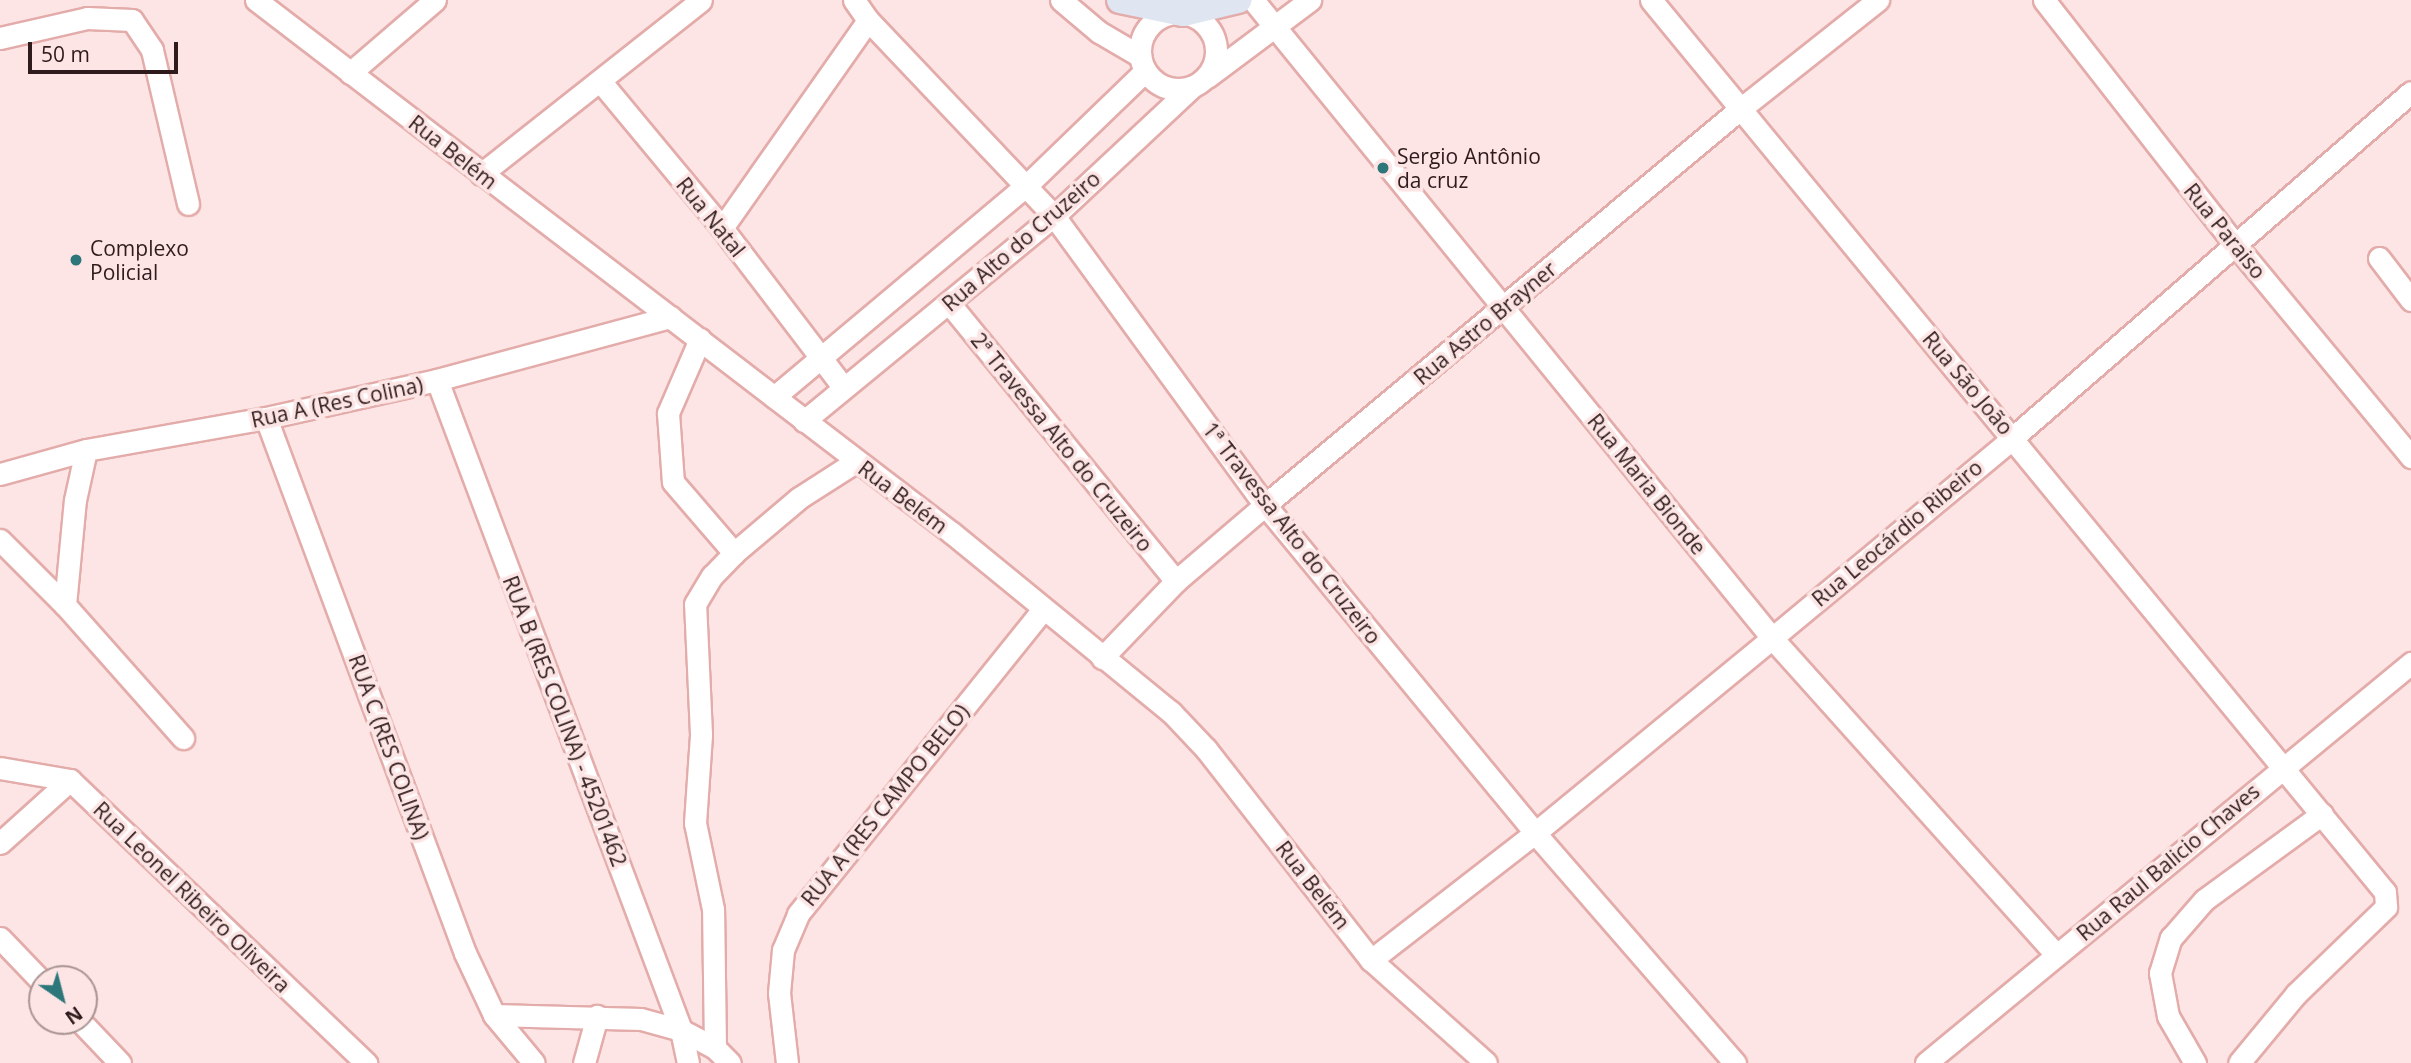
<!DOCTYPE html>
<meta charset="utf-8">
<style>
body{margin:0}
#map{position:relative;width:2411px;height:1063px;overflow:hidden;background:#fce5e4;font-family:"Open Sans",sans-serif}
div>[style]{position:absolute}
.roads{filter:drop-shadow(2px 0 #e3acaa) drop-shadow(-2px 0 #e3acaa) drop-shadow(0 2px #e3acaa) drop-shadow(0 -2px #e3acaa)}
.minor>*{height:21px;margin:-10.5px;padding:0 10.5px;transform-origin:10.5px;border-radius:10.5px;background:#fff}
.minor>.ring{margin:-10.5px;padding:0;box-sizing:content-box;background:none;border:21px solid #fff;border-radius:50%}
.major>*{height:26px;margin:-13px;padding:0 13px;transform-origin:13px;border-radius:13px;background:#dfe6f2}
.dots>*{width:19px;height:19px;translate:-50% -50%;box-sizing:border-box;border:4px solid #fce5e4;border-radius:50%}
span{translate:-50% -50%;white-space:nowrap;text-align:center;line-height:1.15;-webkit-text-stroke:7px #fce5e4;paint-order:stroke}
.street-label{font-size:21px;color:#2f1b1b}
.poi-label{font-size:21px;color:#2f1b1b}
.left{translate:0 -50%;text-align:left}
.north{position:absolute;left:28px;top:965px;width:70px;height:70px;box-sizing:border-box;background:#fce5e4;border:2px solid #aa9494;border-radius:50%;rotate:145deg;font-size:19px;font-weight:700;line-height:28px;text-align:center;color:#2f1b1b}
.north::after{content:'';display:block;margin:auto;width:24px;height:32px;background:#2d777b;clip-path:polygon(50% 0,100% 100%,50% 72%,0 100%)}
.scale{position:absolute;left:28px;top:42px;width:150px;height:32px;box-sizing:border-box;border:4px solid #2f1b1b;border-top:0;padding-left:9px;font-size:21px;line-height:24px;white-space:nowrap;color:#2f1b1b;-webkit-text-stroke:5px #fce5e4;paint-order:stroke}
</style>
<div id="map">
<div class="roads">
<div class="minor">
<i style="left:256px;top:0;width:877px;rotate:37.45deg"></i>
<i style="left:952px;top:533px;width:283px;rotate:39.3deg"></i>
<i style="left:1171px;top:712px;width:51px;rotate:46.6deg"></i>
<i style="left:1206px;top:749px;width:268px;rotate:52deg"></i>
<i style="left:1371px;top:960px;width:154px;rotate:41.8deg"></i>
<i style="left:854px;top:0;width:24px;rotate:55deg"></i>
<i style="left:868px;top:20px;width:270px;rotate:46.5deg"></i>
<i style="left:1054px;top:216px;width:358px;rotate:53.9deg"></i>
<i style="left:1265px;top:505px;width:425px;rotate:50.5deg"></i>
<i style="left:1535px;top:833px;width:305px;rotate:49deg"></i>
<i style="left:1061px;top:0;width:50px;rotate:40.1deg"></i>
<i style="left:1099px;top:32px;width:48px;rotate:30.3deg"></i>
<i style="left:1253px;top:0;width:822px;rotate:50.87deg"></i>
<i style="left:1772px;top:638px;width:426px;rotate:48.1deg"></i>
<i style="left:1651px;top:0;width:1155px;rotate:50.55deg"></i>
<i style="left:2385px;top:892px;width:15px;rotate:86deg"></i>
<i style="left:2386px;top:907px;width:125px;rotate:136deg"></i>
<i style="left:2296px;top:994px;width:89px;rotate:129.6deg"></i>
<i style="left:2044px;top:0;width:308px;rotate:52deg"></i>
<i style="left:2234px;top:243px;width:278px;rotate:50.4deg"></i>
<i class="ring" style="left:1140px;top:13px;width:55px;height:55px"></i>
<i style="left:0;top:38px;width:89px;rotate:-12.9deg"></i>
<i style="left:87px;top:18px;width:45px;rotate:2.5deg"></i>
<i style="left:132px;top:20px;width:36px;rotate:56deg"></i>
<i style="left:152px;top:50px;width:158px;rotate:76.8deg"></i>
<i style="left:350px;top:73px;width:112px;rotate:-40.7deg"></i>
<i style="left:1207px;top:77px;width:129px;rotate:-36.8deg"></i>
<i style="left:601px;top:82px;width:190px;rotate:50.3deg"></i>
<i style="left:722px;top:228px;width:200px;rotate:52.7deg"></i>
<i style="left:481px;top:174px;width:280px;rotate:-38.3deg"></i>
<i style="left:722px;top:228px;width:254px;rotate:-54.9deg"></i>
<i style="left:2379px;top:258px;width:53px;rotate:52.7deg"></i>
<i style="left:949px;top:303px;width:359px;rotate:50.8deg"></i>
<i style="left:700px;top:339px;width:81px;rotate:113.4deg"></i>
<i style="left:668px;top:413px;width:69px;rotate:85.9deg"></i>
<i style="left:673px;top:482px;width:94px;rotate:49.3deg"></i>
<i style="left:437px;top:380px;width:694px;rotate:69.42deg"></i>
<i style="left:681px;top:1030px;width:34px;rotate:78deg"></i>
<i style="left:774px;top:397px;width:330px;rotate:-40deg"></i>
<i style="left:1027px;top:185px;width:164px;rotate:-44deg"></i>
<i style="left:266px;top:418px;width:571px;rotate:69.6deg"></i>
<i style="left:465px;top:953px;width:68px;rotate:64.9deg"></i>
<i style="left:494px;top:1015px;width:62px;rotate:50.2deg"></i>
<i style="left:804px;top:421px;width:323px;rotate:-39.4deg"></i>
<i style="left:1054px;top:216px;width:189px;rotate:-43.1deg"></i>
<i style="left:0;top:474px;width:89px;rotate:-15.6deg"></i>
<i style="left:86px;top:450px;width:183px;rotate:-10.1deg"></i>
<i style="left:266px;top:418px;width:175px;rotate:-12.5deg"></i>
<i style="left:437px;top:380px;width:242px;rotate:-15.1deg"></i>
<i style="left:0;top:540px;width:92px;rotate:45deg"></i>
<i style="left:65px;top:605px;width:178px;rotate:48.4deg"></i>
<i style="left:65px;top:605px;width:105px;rotate:-84.6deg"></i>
<i style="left:75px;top:500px;width:51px;rotate:-77.6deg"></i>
<i style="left:1102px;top:658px;width:107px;rotate:-46.1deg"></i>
<i style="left:1176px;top:581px;width:117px;rotate:-40.5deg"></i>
<i style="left:1265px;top:505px;width:611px;rotate:-39.82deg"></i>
<i style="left:1734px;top:114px;width:184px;rotate:-38.4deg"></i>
<i style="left:0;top:768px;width:71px;rotate:9.7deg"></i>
<i style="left:70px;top:780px;width:410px;rotate:43.7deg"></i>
<i style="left:0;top:843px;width:94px;rotate:-42deg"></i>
<i style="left:0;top:938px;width:61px;rotate:46.3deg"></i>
<i style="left:1371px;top:960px;width:207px;rotate:-37.8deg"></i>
<i style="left:1535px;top:833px;width:307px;rotate:-39.4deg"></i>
<i style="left:1772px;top:638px;width:308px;rotate:-39.7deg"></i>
<i style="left:2009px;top:441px;width:532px;rotate:-40.96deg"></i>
<i style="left:494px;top:1015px;width:147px;rotate:1.6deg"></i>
<i style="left:641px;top:1019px;width:41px;rotate:15.4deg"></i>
<i style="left:681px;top:1030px;width:38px;rotate:28deg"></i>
<i style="left:715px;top:1048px;width:21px;rotate:45deg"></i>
<i style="left:80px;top:1021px;width:58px;rotate:46.4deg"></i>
<i style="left:715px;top:1048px;width:139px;rotate:-90.8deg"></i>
<i style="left:713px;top:909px;width:88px;rotate:-101.8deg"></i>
<i style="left:695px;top:823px;width:89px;rotate:-86.1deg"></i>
<i style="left:701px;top:734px;width:130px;rotate:-92.6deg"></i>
<i style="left:695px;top:604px;width:33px;rotate:-59deg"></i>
<i style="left:712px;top:576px;width:32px;rotate:-46deg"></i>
<i style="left:734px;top:553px;width:85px;rotate:-40.2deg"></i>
<i style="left:799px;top:498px;width:67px;rotate:-32.7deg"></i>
<i style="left:584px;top:1063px;width:49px;rotate:-74.5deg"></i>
<i style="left:787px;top:1063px;width:70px;rotate:-96.5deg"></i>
<i style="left:779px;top:993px;width:43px;rotate:-84.7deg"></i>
<i style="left:783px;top:950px;width:39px;rotate:-67deg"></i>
<i style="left:798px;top:914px;width:390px;rotate:-51.2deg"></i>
<i style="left:1926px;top:1063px;width:629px;rotate:-39.51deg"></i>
<i style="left:2195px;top:1063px;width:54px;rotate:-119.9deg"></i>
<i style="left:2168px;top:1016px;width:44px;rotate:-100.5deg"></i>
<i style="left:2160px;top:973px;width:37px;rotate:-73deg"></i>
<i style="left:2171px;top:938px;width:50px;rotate:-49deg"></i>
<i style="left:2204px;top:900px;width:146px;rotate:-36.1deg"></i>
</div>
<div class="major">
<i style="left:1120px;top:0;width:64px;rotate:11.7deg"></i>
<i style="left:1183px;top:13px;width:57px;rotate:-13.3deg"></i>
</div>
</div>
<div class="dots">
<i style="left:1383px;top:168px;background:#2d777b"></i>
<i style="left:76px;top:260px;background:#2d777b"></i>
</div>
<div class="street-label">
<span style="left:453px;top:152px;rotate:38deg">Rua Belém</span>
<span style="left:711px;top:217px;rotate:51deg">Rua Natal</span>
<span style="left:2225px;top:231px;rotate:51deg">Rua Paraiso</span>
<span style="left:1021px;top:241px;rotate:-41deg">Rua Alto do Cruzeiro</span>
<span style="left:1485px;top:323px;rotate:-40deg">Rua Astro Brayner</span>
<span style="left:1968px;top:383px;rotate:50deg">Rua São João</span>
<span style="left:337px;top:402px;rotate:-12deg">Rua A (Res Colina)</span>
<span style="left:1062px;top:442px;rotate:51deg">2ª Travessa Alto do Cruzeiro</span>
<span style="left:1647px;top:484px;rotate:51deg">Rua Maria Bionde</span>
<span style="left:903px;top:497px;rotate:37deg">Rua Belém</span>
<span style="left:1292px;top:533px;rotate:52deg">1ª Travessa Alto do Cruzeiro</span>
<span style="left:1897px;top:533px;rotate:-40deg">Rua Leocárdio Ribeiro</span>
<span style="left:565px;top:721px;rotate:69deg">RUA B (RES COLINA) - 45201462</span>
<span style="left:389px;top:747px;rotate:70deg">RUA C (RES COLINA)</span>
<span style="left:885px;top:805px;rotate:-51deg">RUA A (RES CAMPO BELO)</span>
<span style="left:2168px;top:862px;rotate:-40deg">Rua Raul Balicio Chaves</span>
<span style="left:1313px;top:885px;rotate:52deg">Rua Belém</span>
<span style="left:192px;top:897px;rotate:44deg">Rua Leonel Ribeiro Oliveira</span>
</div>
<div class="poi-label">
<span class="left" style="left:1397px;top:168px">Sergio Antônio<br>da cruz</span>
<span class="left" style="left:90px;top:260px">Complexo<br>Policial</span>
</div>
<div class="north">N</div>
<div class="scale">50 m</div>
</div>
